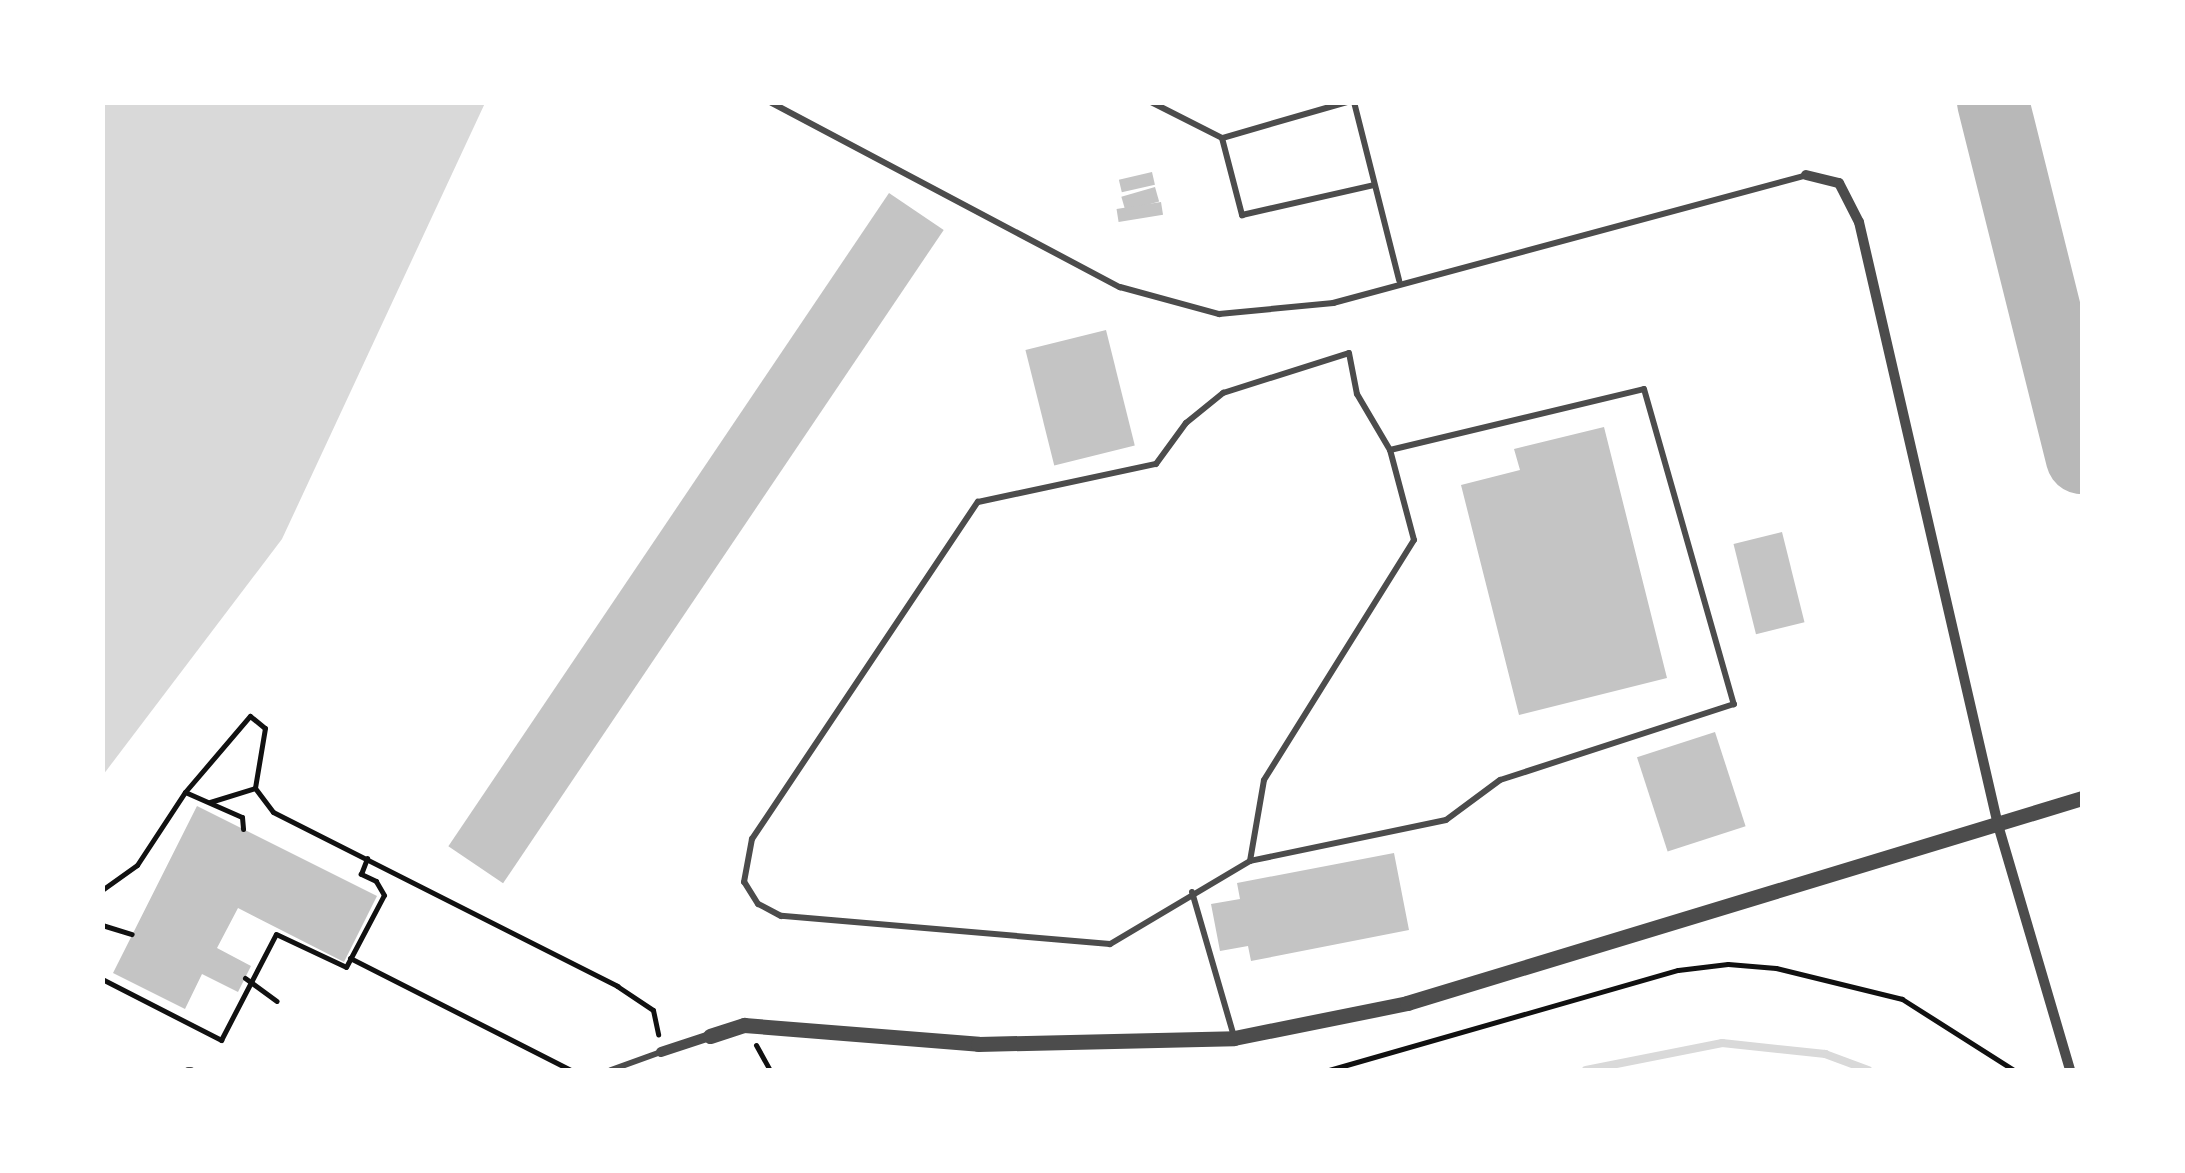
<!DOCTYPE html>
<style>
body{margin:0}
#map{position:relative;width:2185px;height:1173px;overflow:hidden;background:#fff;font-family:"DM Sans",sans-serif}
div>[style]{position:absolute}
.water>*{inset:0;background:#d9d9d9}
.stream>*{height:8px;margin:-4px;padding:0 4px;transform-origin:4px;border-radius:4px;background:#d9d9d9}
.taxiway>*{height:72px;margin:-36px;padding:0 36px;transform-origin:36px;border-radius:36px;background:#b8b8b8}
.building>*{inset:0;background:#c4c4c4;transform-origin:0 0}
.path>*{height:5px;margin:-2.5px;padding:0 2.5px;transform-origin:2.5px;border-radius:2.5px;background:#111}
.service>*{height:6px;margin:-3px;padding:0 3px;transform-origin:3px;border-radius:3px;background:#4c4c4c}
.minor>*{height:10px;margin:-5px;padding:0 5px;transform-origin:5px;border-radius:5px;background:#4c4c4c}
.tertiary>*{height:15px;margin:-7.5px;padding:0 7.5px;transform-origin:7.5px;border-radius:7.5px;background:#4c4c4c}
span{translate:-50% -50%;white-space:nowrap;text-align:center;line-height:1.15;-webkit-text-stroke:10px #fff;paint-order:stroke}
.frame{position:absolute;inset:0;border:105px solid #fff;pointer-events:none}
</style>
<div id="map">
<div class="water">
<i style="clip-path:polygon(103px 102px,485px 103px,282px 539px,103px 775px)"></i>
</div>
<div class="stream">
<i style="left:1586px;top:1070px;width:139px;rotate:-11.2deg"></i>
<i style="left:1722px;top:1043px;width:104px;rotate:6.1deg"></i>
<i style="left:1825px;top:1054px;width:46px;rotate:20.4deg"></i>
</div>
<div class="taxiway">
<i style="left:1993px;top:102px;width:367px;rotate:76deg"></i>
</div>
<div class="building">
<i style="left:1152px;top:172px;width:13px;height:34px;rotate:77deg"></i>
<i style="left:1155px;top:187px;width:15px;height:35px;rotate:74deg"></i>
<i style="left:889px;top:193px;width:66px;height:788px;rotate:34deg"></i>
<i style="left:1161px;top:202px;width:13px;height:45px;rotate:81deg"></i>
<i style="left:1106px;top:330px;width:119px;height:83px;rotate:76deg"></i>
<i style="clip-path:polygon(1604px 427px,1667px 678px,1519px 715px,1461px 485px,1520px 470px,1514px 449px)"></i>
<i style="left:1782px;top:532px;width:93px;height:50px;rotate:76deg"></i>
<i style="left:1715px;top:732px;width:99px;height:82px;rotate:72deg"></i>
<i style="clip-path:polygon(197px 806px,377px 896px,344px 962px,238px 908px,217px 948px,251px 966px,238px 992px,202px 974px,185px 1009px,113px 973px)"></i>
<i style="clip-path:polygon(1394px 853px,1409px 930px,1251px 961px,1248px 946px,1220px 951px,1211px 904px,1240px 899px,1237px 883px)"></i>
</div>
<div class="path">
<i style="left:185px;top:792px;width:62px;rotate:23.7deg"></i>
<i style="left:242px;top:817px;width:12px;rotate:85deg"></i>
<i style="left:210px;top:802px;width:47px;rotate:-17.3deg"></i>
<i style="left:102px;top:890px;width:43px;rotate:-35.5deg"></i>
<i style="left:137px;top:865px;width:87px;rotate:-56.7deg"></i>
<i style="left:185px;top:792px;width:100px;rotate:-49.5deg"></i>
<i style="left:250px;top:716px;width:19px;rotate:39deg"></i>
<i style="left:265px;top:728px;width:61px;rotate:99.5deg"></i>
<i style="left:255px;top:788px;width:30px;rotate:53deg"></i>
<i style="left:273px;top:812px;width:386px;rotate:26.8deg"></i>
<i style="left:617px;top:986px;width:43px;rotate:33.7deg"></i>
<i style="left:653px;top:1010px;width:25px;rotate:78deg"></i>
<i style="left:102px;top:925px;width:31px;rotate:17deg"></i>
<i style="left:350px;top:958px;width:248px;rotate:26.9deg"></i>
<i style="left:245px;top:978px;width:39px;rotate:36deg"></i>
<i style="left:102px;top:979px;width:134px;rotate:27.1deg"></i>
<i style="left:221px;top:1040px;width:119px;rotate:-62.6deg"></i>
<i style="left:276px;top:934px;width:77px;rotate:25.2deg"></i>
<i style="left:346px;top:967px;width:81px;rotate:-62.2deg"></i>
<i style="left:384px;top:895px;width:16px;rotate:-120deg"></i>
<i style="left:376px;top:881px;width:17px;rotate:-155deg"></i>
<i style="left:361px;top:874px;width:17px;rotate:-69deg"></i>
<i style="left:756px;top:1045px;width:29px;rotate:61deg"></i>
<i style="left:1329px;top:1070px;width:363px;rotate:-16deg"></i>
<i style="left:1678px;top:970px;width:50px;rotate:-6.8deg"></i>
<i style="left:1728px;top:964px;width:48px;rotate:4.8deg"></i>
<i style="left:1776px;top:968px;width:130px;rotate:13.8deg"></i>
<i style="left:1902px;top:999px;width:133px;rotate:32.4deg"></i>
</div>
<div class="service">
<i style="left:770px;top:102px;width:396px;rotate:27.9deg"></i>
<i style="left:1120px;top:287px;width:103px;rotate:15.3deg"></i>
<i style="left:1219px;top:314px;width:115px;rotate:-5.5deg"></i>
<i style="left:1333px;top:303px;width:490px;rotate:-15.1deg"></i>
<i style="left:1151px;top:102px;width:80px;rotate:26.9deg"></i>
<i style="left:1347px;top:102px;width:130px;rotate:163.9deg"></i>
<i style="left:1222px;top:138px;width:80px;rotate:75.4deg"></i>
<i style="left:1242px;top:215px;width:135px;rotate:-12.8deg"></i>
<i style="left:1354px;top:102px;width:184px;rotate:75.8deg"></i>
<i style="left:1250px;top:861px;width:82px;rotate:-80.2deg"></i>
<i style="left:1264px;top:780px;width:283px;rotate:-58deg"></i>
<i style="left:1414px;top:540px;width:93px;rotate:-104.9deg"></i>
<i style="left:1390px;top:450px;width:261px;rotate:-13.5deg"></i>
<i style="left:1644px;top:389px;width:328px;rotate:74.1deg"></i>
<i style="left:1734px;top:704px;width:246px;rotate:162deg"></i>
<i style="left:1500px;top:780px;width:67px;rotate:143.5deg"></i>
<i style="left:1446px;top:820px;width:200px;rotate:168.2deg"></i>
<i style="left:1250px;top:861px;width:163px;rotate:149.3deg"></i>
<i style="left:1110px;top:944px;width:330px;rotate:-175.1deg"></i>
<i style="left:781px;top:916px;width:26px;rotate:-152deg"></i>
<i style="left:758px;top:904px;width:26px;rotate:-122deg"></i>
<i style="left:744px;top:882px;width:44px;rotate:-79.5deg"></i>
<i style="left:752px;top:839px;width:406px;rotate:-56.2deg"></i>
<i style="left:978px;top:502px;width:182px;rotate:-12.1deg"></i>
<i style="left:1156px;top:464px;width:51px;rotate:-53.8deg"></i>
<i style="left:1186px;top:423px;width:48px;rotate:-39deg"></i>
<i style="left:1223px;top:393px;width:132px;rotate:-17.6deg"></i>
<i style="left:1349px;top:353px;width:42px;rotate:79deg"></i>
<i style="left:1357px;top:394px;width:65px;rotate:59.5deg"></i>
<i style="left:1192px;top:892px;width:151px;rotate:73.8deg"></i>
<i style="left:188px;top:1070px;width:3px"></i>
<i style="left:611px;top:1070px;width:53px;rotate:-19.8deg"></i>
</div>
<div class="minor">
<i style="left:1806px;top:175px;width:34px;rotate:14deg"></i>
<i style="left:1839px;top:183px;width:44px;rotate:62.9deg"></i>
<i style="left:1859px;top:222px;width:619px;rotate:77.02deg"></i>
<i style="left:1998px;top:825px;width:255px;rotate:73.6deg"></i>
<i style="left:661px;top:1052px;width:52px;rotate:-18.1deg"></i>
</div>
<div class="tertiary">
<i style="left:710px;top:1036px;width:36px;rotate:-18deg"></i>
<i style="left:744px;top:1025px;width:235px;rotate:4.6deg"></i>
<i style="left:978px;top:1044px;width:256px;rotate:-1.3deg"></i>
<i style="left:1234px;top:1038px;width:177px;rotate:-11.4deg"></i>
<i style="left:1407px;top:1003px;width:705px;rotate:-16.89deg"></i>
</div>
<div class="frame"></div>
</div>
